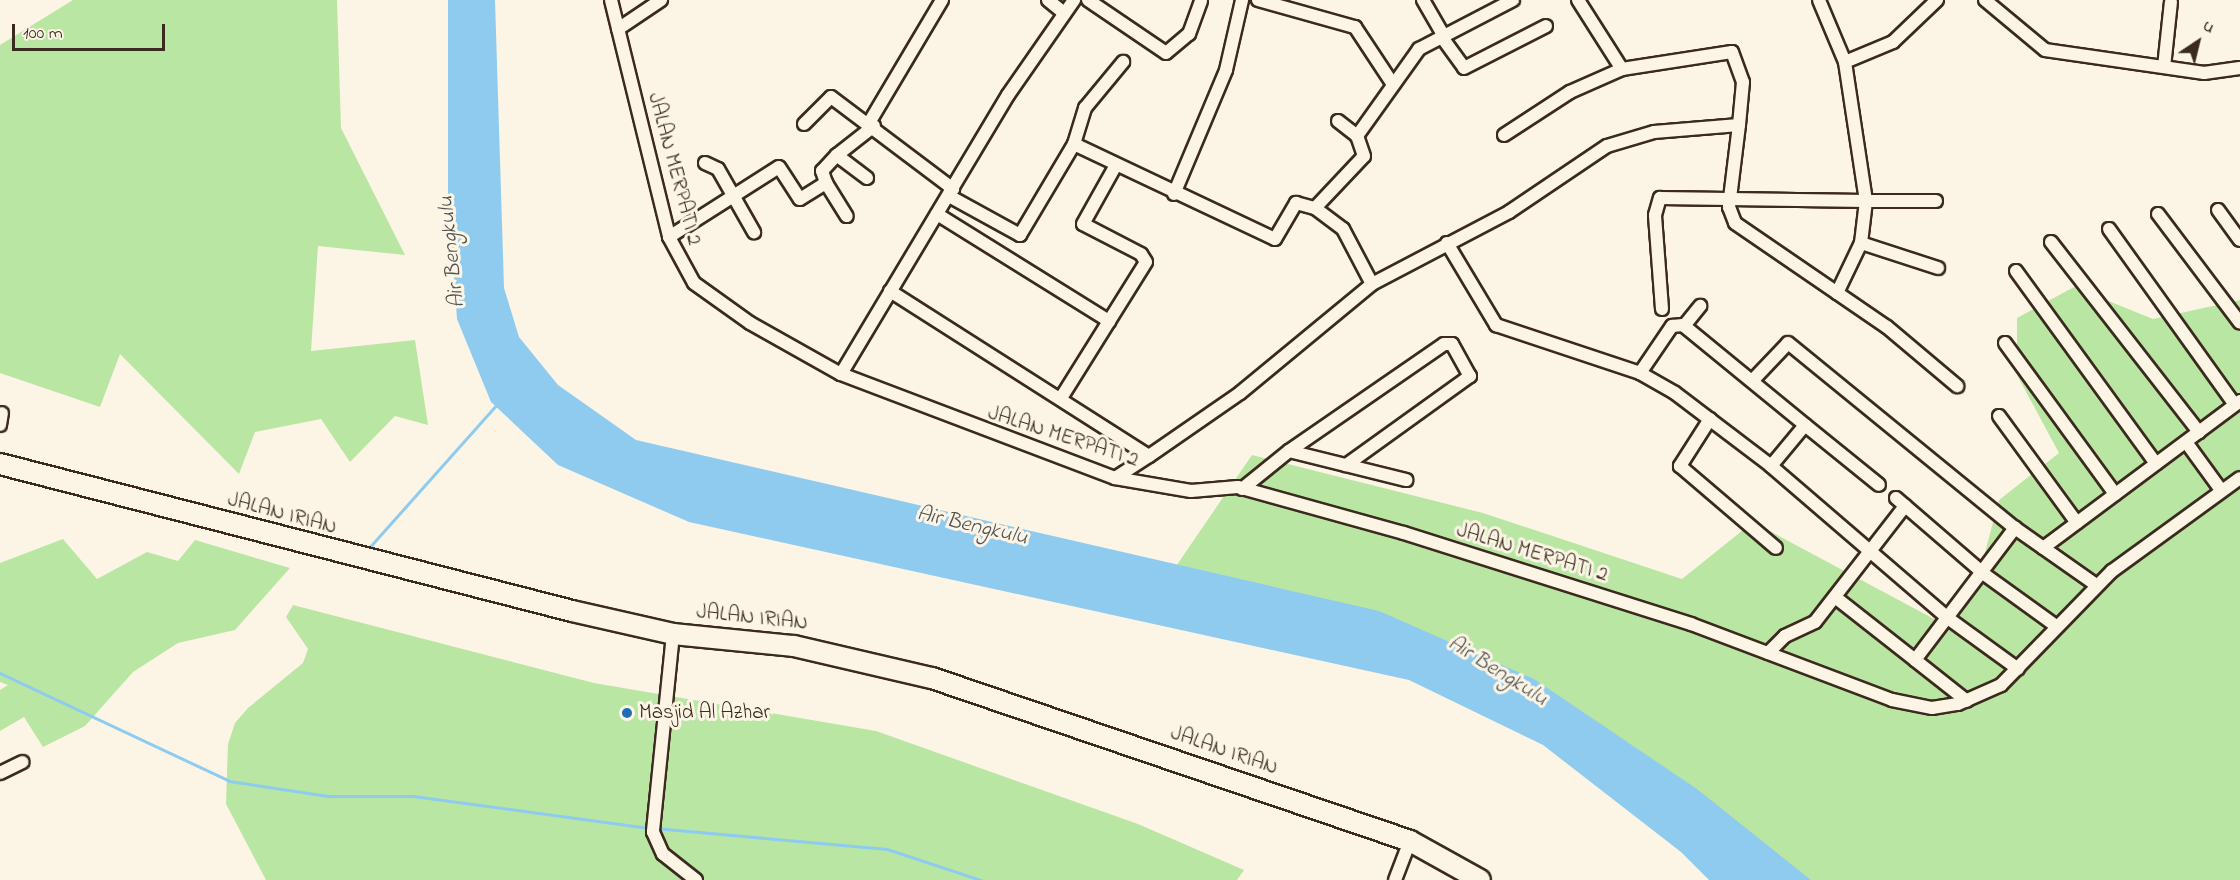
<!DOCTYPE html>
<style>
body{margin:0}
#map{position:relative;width:2240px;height:880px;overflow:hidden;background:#fcf5e5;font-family:"Indie Flower",sans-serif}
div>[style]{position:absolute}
.green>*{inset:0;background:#bae6a4}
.water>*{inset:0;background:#8ecbef}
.stream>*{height:3px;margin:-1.5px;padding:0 1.5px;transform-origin:1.5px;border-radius:1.5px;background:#8ecbef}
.roads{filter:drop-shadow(2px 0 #3b2a1e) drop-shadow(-2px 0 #3b2a1e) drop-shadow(0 2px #3b2a1e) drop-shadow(0 -2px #3b2a1e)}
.street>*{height:12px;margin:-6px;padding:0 6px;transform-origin:6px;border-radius:6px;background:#fcf5e5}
.primary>*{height:20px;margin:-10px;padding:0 10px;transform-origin:10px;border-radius:10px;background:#fcf5e5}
.dots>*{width:16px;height:16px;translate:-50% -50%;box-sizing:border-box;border:3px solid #fcf5e5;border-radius:50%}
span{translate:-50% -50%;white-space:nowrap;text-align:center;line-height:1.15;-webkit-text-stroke:6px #fcf5e5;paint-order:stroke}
.street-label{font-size:21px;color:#3b2a1e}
.poi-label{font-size:21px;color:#3b2a1e}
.left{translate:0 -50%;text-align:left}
.water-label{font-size:22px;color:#505252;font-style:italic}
.north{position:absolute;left:2168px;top:12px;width:60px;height:60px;-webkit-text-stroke:4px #fcf5e5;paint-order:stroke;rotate:35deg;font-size:16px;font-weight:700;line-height:24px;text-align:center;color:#3b2a1e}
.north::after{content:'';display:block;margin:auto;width:21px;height:27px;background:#3b2a1e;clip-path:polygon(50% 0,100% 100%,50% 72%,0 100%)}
.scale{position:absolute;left:12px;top:24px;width:153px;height:27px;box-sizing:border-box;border:3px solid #3b2a1e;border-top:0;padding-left:8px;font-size:18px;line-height:21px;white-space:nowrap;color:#3b2a1e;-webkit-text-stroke:4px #fcf5e5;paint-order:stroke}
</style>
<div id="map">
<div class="green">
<i style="clip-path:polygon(73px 0,337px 0,341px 128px,405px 255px,318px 246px,311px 351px,415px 340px,428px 425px,395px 416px,350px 462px,321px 419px,255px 432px,239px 474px,120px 354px,100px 407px,0 373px,0 45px)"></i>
<i style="clip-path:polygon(2074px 287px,2153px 319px,2240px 300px,2240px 880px,1716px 880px,1702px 806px,1170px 575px,1252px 455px,1483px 513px,1682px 579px,1753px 522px,1936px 620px,1983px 560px,1999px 500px,2059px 453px,2017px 375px,2017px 318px)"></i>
<i style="clip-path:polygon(63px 539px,97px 579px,147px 552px,178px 561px,195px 540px,290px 568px,235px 630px,178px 643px,133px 672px,85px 726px,43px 747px,24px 717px,0 731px,0 690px,8px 685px,0 682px,0 563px)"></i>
<i style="clip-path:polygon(293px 605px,594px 683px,876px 731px,1138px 824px,1244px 870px,1237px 880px,266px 880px,226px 804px,228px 744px,235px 723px,248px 708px,303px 663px,308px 649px,286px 617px)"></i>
</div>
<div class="water">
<i style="clip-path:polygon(448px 0,495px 0,504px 288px,519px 337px,558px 385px,636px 440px,1379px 611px,1534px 679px,1697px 789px,1811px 880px,1709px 880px,1681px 852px,1543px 745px,1409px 680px,689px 522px,558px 465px,491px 402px,457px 319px,448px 193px)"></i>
</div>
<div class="stream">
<i style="left:367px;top:550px;width:194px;rotate:-48.3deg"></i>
<i style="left:0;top:673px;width:253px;rotate:25.2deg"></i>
<i style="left:229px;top:781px;width:100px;rotate:8.6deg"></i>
<i style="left:328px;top:796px;width:85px"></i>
<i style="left:413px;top:796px;width:238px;rotate:7.7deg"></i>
<i style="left:655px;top:828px;width:233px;rotate:5.2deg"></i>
<i style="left:887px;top:849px;width:99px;rotate:18.3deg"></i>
</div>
<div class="roads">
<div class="street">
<i style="left:611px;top:0;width:244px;rotate:76.2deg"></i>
<i style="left:669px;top:237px;width:52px;rotate:61.5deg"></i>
<i style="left:694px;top:283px;width:69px;rotate:35.5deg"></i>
<i style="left:750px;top:323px;width:104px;rotate:29.3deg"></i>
<i style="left:841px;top:374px;width:293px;rotate:20.8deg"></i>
<i style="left:1115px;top:478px;width:77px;rotate:9.7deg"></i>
<i style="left:1191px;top:491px;width:47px;rotate:-4.9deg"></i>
<i style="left:1238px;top:487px;width:172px;rotate:15.5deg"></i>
<i style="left:1404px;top:533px;width:301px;rotate:17.6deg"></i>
<i style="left:1691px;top:624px;width:215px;rotate:20.7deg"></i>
<i style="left:1892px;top:700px;width:41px;rotate:11.3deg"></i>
<i style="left:1932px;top:708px;width:26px;rotate:-9deg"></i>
<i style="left:1958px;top:704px;width:47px;rotate:-23.8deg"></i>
<i style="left:2001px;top:685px;width:159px;rotate:-45.8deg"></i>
<i style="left:2112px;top:571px;width:158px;rotate:-36deg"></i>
<i style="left:1048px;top:0;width:21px;rotate:39deg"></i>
<i style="left:1088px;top:0;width:94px;rotate:34.2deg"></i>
<i style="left:1166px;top:53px;width:30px;rotate:-40deg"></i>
<i style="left:1189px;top:34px;width:35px;rotate:-70deg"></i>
<i style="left:1258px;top:0;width:101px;rotate:15.6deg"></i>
<i style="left:1355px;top:27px;width:67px;rotate:56.5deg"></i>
<i style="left:1423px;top:0;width:39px;rotate:60deg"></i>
<i style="left:1578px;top:0;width:82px;rotate:57.5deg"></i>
<i style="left:1622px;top:69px;width:111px;rotate:-8.8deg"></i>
<i style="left:1732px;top:52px;width:32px;rotate:70deg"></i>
<i style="left:1743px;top:82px;width:43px;rotate:95.3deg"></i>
<i style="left:1985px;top:0;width:78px;rotate:39.8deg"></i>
<i style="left:2045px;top:50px;width:161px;rotate:8.2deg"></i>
<i style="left:2204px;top:73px;width:36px;rotate:-8deg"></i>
<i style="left:618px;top:29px;width:52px;rotate:-34deg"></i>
<i style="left:1441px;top:36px;width:39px;rotate:54deg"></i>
<i style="left:1464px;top:68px;width:92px;rotate:-27.1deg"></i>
<i style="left:1845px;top:62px;width:52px;rotate:-22.6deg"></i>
<i style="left:1893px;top:42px;width:61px;rotate:-43.7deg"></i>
<i style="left:2164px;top:67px;width:65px;rotate:-83.9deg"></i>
<i style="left:1338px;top:121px;width:24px;rotate:38deg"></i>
<i style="left:869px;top:123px;width:143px;rotate:-59.3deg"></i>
<i style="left:804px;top:124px;width:38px;rotate:-45deg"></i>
<i style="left:831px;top:97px;width:153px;rotate:37deg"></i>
<i style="left:1504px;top:135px;width:79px;rotate:-33.1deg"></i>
<i style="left:1570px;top:92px;width:57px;rotate:-23.9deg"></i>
<i style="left:1074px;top:144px;width:222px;rotate:25.3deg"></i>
<i style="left:1275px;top:239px;width:42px;rotate:-59.7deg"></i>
<i style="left:1296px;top:203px;width:20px;rotate:15deg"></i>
<i style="left:1315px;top:208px;width:71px;rotate:-46.7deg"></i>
<i style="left:1364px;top:156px;width:21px;rotate:-109deg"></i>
<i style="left:1357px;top:136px;width:107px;rotate:-54.5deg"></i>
<i style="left:1419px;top:49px;width:106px;rotate:-27.5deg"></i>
<i style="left:705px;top:163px;width:14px;rotate:25deg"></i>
<i style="left:718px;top:169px;width:73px;rotate:60.3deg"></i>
<i style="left:867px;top:178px;width:38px;rotate:-143deg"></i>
<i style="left:837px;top:155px;width:47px;rotate:-38.1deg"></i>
<i style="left:826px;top:183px;width:39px;rotate:58deg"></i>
<i style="left:1174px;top:194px;width:134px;rotate:-67.2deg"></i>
<i style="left:1226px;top:70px;width:72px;rotate:-77.1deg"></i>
<i style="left:949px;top:196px;width:81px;rotate:28.8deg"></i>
<i style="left:1020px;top:235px;width:106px;rotate:-59.3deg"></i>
<i style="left:1074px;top:144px;width:38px;rotate:-73deg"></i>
<i style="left:1085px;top:108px;width:60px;rotate:-50.4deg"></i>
<i style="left:1315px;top:208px;width:35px;rotate:37deg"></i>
<i style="left:1343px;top:229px;width:62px;rotate:62.2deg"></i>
<i style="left:2218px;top:210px;width:37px;rotate:54deg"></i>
<i style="left:937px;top:214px;width:203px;rotate:31.9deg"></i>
<i style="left:2158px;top:214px;width:136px;rotate:53deg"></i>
<i style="left:2109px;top:229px;width:216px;rotate:54.4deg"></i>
<i style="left:669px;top:237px;width:130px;rotate:-32.5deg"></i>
<i style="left:779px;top:167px;width:38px;rotate:57deg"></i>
<i style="left:800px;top:199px;width:31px;rotate:-32deg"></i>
<i style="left:826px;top:183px;width:13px;rotate:-108deg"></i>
<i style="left:822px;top:171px;width:22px;rotate:-47deg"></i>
<i style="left:2051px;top:242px;width:241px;rotate:52.1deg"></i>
<i style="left:1447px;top:243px;width:96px;rotate:59.1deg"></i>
<i style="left:1496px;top:325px;width:152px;rotate:18.4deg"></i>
<i style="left:1640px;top:373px;width:40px;rotate:29.7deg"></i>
<i style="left:1675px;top:393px;width:121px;rotate:37.2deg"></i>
<i style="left:1771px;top:466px;width:235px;rotate:40.7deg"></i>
<i style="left:1949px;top:619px;width:85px;rotate:35.9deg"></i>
<i style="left:1861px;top:243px;width:81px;rotate:18deg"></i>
<i style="left:2016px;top:271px;width:238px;rotate:54deg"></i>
<i style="left:890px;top:291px;width:307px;rotate:32.5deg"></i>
<i style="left:1149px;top:456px;width:111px;rotate:-34.7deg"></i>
<i style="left:1240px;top:393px;width:171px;rotate:-39.5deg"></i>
<i style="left:1372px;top:284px;width:155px;rotate:-27.7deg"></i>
<i style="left:1509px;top:212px;width:118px;rotate:-34deg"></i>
<i style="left:1607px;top:146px;width:49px;rotate:-16.6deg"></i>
<i style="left:1654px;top:132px;width:85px;rotate:-4.7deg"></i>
<i style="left:1739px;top:125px;width:83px;rotate:97deg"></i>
<i style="left:1729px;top:207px;width:17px;rotate:69deg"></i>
<i style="left:1735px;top:223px;width:184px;rotate:34.4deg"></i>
<i style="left:1887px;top:327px;width:92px;rotate:40.1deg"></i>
<i style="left:1837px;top:293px;width:55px;rotate:-64.4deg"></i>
<i style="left:1861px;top:243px;width:42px;rotate:-83.2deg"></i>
<i style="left:1866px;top:201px;width:70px"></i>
<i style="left:1662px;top:309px;width:94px;rotate:-94.3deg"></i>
<i style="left:1655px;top:215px;width:18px;rotate:-74deg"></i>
<i style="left:1660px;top:198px;width:206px;rotate:0.8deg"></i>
<i style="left:1866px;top:201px;width:141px;rotate:-98.6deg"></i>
<i style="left:1845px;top:62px;width:67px;rotate:-112.8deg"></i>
<i style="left:1684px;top:326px;width:26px;rotate:-51deg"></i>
<i style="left:2005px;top:343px;width:187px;rotate:53.9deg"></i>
<i style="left:1640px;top:373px;width:57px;rotate:-55.8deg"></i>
<i style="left:1672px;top:326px;width:11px;rotate:-5deg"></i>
<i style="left:1683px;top:325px;width:158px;rotate:39.3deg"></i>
<i style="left:841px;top:374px;width:325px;rotate:-59.1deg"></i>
<i style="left:1008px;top:95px;width:116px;rotate:-55.2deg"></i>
<i style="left:1752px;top:381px;width:52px;rotate:-46.5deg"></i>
<i style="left:1788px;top:343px;width:293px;rotate:39.2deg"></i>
<i style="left:2015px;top:528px;width:99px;rotate:35.1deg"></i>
<i style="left:1061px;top:398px;width:160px;rotate:-58deg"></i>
<i style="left:1146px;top:262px;width:9px;rotate:-122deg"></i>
<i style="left:1141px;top:254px;width:65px;rotate:-152.7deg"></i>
<i style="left:1083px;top:224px;width:68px;rotate:-60.8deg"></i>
<i style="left:1999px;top:416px;width:132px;rotate:53.9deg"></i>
<i style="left:1710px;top:419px;width:56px;rotate:122.6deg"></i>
<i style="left:1680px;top:466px;width:126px;rotate:40.5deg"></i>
<i style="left:0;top:425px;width:12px;rotate:-81deg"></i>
<i style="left:2186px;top:442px;width:59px;rotate:53.9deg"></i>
<i style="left:1289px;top:451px;width:121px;rotate:13.9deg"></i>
<i style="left:1771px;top:466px;width:53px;rotate:-50.3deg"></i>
<i style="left:1805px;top:425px;width:95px;rotate:39deg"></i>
<i style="left:1115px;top:478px;width:40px;rotate:-32.9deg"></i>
<i style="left:1242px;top:489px;width:60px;rotate:-39deg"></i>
<i style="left:1289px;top:451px;width:188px;rotate:-34.6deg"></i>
<i style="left:1444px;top:344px;width:8px"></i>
<i style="left:1452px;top:344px;width:37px;rotate:61deg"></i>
<i style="left:1470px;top:376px;width:153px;rotate:144.3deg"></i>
<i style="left:1896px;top:498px;width:116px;rotate:40.8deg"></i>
<i style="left:1984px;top:574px;width:89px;rotate:35.8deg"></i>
<i style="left:2043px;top:548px;width:246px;rotate:-36.7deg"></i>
<i style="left:1835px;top:597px;width:102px;rotate:38.2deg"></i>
<i style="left:1915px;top:660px;width:166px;rotate:-52.9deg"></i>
<i style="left:673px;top:634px;width:199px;rotate:95.8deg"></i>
<i style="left:653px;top:832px;width:24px;rotate:66deg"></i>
<i style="left:663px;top:854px;width:42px;rotate:38.2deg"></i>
<i style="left:1768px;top:653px;width:24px;rotate:-45deg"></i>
<i style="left:1785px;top:636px;width:33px;rotate:-25deg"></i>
<i style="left:1815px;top:622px;width:147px;rotate:-52.2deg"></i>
<i style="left:1915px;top:660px;width:66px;rotate:38.3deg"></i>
<i style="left:0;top:773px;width:25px;rotate:-26deg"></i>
<i style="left:1395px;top:880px;width:42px;rotate:-69deg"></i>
</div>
<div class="primary">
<i style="left:0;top:464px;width:591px;rotate:14.41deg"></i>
<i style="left:572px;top:611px;width:104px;rotate:12.8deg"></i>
<i style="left:673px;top:634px;width:122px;rotate:5.7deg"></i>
<i style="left:794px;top:646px;width:142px;rotate:13.1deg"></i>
<i style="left:932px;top:678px;width:505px;rotate:18.83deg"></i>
<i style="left:1410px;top:841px;width:80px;rotate:29.1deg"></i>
</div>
</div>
<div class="dots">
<i style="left:627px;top:713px;background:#1f6fb2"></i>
</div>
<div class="street-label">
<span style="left:674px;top:169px;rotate:75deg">JALAN MERPATI 2</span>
<span style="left:1063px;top:437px;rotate:18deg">JALAN MERPATI 2</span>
<span style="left:282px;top:514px;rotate:15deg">JALAN IRIAN</span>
<span style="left:1532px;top:553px;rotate:17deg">JALAN MERPATI 2</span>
<span style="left:752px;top:618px;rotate:6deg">JALAN IRIAN</span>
<span style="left:1224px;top:751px;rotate:19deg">JALAN IRIAN</span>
</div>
<div class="poi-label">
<span class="left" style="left:639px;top:713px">Masjid Al Azhar</span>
</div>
<div class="water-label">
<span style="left:453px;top:252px;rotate:-96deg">Air Bengkulu</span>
<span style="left:972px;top:527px;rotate:13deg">Air Bengkulu</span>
<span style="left:1497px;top:672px;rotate:32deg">Air Bengkulu</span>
</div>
<div class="north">U</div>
<div class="scale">100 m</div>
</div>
